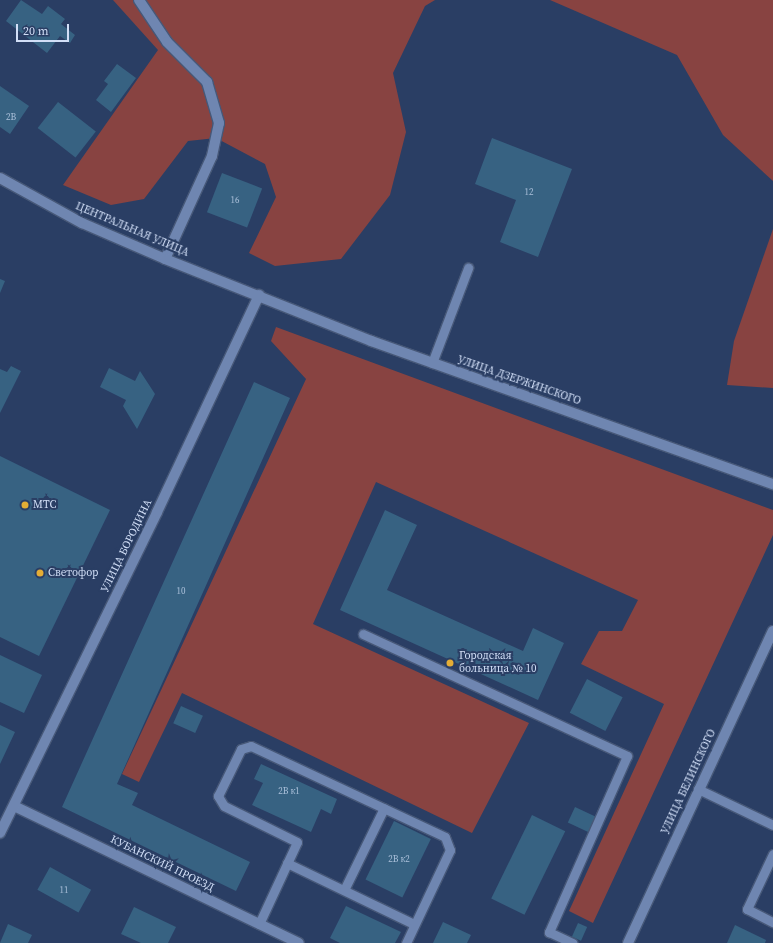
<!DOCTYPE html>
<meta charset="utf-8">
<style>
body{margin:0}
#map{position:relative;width:773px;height:943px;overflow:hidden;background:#2a3e64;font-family:"Source Serif 4",serif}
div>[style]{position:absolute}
.green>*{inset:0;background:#884341}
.building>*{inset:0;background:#376282;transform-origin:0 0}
.roads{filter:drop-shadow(1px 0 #475878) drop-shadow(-1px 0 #475878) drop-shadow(0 1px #475878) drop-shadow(0 -1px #475878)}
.service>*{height:9px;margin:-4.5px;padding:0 4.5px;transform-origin:4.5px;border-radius:4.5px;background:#6f86b1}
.minor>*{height:10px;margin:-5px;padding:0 5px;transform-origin:5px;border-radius:5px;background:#6f86b1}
.tertiary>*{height:10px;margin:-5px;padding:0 5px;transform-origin:5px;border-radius:5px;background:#6f86b1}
.secondary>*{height:10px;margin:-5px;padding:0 5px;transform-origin:5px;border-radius:5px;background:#6f86b1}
.dots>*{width:11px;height:11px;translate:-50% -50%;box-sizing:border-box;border:2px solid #2a3e64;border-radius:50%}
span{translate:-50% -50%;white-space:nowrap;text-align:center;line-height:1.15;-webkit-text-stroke:4px #2a3e64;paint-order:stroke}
.number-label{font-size:9px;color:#abc0da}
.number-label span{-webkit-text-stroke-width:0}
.street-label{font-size:11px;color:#d2dff7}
.poi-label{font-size:11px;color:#d2dff7}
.left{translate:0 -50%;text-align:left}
.scale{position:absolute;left:16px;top:24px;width:53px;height:18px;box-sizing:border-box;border:2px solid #d2dff7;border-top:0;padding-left:5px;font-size:12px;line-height:14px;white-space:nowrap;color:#d2dff7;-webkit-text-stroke:3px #2a3e64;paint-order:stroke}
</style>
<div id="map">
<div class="green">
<i style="clip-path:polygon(113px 0,435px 0,425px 6px,393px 73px,406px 132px,390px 195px,341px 259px,275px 266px,249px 253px,276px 197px,265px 164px,216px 138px,188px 141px,144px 199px,111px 205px,63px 185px,158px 50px)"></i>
<i style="clip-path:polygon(550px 0,773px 0,773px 181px,723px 135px,677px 55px)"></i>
<i style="clip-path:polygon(773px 229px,773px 388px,727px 385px,734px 341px)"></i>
<i style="clip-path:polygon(276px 327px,773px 510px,773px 535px,593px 923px,569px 911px,664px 704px,581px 664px,599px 631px,622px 631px,638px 600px,376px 482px,313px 624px,529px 723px,472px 833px,182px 693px,139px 782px,122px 774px,306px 379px,271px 341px)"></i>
</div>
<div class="building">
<i style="clip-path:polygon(21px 0,42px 14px,48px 6px,65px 19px,61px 24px,75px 35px,70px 43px,60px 36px,47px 53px,6px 21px)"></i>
<i style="clip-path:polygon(117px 64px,136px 78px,111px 112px,96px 100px,108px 84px,104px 81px)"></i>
<i style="clip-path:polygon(0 86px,29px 106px,10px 134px,0 127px)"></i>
<i style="left:58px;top:102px;width:48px;height:33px;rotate:38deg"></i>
<i style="clip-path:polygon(492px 138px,572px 169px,538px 257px,500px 242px,516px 200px,475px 184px)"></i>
<i style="left:222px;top:173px;width:43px;height:42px;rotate:21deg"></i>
<i style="clip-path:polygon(0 279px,5px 281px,0 293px)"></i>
<i style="clip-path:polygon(11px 366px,21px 371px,0 413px,0 369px,7px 372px)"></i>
<i style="clip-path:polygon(109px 368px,135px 381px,140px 371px,155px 394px,137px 429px,123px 406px,126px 400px,100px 387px)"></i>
<i style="clip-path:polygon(254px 382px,290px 398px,117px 784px,138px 793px,132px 805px,250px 862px,236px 891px,62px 807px)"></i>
<i style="clip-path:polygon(0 456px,110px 510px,39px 656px,0 637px)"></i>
<i style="clip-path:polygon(385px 510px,417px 525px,387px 590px,523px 651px,533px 628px,564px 643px,538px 700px,340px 610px)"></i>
<i style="clip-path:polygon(0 655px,42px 675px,24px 713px,0 702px)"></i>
<i style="left:587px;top:679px;width:40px;height:38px;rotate:27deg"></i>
<i style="left:181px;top:706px;width:24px;height:19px;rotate:24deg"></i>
<i style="clip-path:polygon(0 725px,15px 732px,0 764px)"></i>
<i style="clip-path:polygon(261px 764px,337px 799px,331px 814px,321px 809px,311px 832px,252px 805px,263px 783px,254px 779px)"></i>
<i style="left:575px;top:807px;width:23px;height:17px;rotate:25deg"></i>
<i style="left:532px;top:815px;width:37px;height:93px;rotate:26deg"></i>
<i style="left:394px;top:821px;width:41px;height:65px;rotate:26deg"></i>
<i style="left:50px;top:867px;width:47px;height:26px;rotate:29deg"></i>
<i style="clip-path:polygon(346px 906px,401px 932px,395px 943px,340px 943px,330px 938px)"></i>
<i style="clip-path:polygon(134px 907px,176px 927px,168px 943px,141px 943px,121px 934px)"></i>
<i style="clip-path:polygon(443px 922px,471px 935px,467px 943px,433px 943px)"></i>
<i style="left:578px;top:923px;width:10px;height:15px;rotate:24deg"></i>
<i style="clip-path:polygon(8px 924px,32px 935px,28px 943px,0 943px)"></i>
<i style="clip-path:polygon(735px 925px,766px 940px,765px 943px,727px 943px)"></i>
</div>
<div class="roads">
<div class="service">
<i style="left:432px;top:363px;width:102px;rotate:-69.2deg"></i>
<i style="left:363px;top:634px;width:291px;rotate:24.8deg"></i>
<i style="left:627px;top:756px;width:193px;rotate:113.9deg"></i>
<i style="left:549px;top:932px;width:26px;rotate:25deg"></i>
<i style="left:698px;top:789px;width:83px;rotate:25.6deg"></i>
<i style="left:773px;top:854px;width:61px;rotate:115.3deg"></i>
<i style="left:747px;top:909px;width:29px;rotate:27deg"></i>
<i style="left:287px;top:863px;width:141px;rotate:25.7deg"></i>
<i style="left:344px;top:890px;width:91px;rotate:-64deg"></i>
<i style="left:259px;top:924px;width:90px;rotate:-65.1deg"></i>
<i style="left:297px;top:842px;width:81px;rotate:-153.7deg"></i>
<i style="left:224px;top:806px;width:12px;rotate:-121deg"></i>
<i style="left:218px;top:796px;width:52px;rotate:-63.9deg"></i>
<i style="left:241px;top:749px;width:10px;rotate:-17deg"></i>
<i style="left:251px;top:746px;width:214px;rotate:25.1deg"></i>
<i style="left:445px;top:837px;width:14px;rotate:69deg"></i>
<i style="left:450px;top:850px;width:103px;rotate:115.3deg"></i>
</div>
<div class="minor">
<i style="left:139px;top:0;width:50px;rotate:56.3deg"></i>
<i style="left:167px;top:42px;width:57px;rotate:45deg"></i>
<i style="left:207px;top:82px;width:43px;rotate:73.7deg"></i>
<i style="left:219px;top:123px;width:34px;rotate:102deg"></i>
<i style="left:212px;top:156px;width:113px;rotate:114.5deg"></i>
<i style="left:14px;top:806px;width:316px;rotate:25.7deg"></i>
<i style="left:0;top:833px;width:357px;rotate:-63.9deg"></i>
<i style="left:157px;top:512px;width:240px;rotate:-64.8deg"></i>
</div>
<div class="tertiary">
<i style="left:628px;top:943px;width:344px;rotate:-65.1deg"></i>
</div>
<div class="secondary">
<i style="left:0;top:178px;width:94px;rotate:28.8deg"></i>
<i style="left:82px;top:223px;width:90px;rotate:23.4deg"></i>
<i style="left:165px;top:259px;width:222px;rotate:21.7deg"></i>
<i style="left:371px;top:341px;width:427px;rotate:19.6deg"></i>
</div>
</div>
<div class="dots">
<i style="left:25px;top:505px;background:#e4ad35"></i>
<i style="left:40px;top:573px;background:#e4ad35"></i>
<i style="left:450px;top:663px;background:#e4ad35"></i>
</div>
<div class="number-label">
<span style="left:11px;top:117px">2В</span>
<span style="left:529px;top:192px">12</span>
<span style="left:235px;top:200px">16</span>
<span style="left:181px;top:591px">10</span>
<span style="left:289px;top:791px">2В к1</span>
<span style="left:399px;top:859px">2В к2</span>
<span style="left:64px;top:890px">11</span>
</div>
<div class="street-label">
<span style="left:132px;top:230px;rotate:23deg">ЦЕНТРАЛЬНАЯ УЛИЦА</span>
<span style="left:519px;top:381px;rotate:19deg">УЛИЦА ДЗЕРЖИНСКОГО</span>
<span style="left:127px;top:546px;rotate:-64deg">УЛИЦА БОРОДИНА</span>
<span style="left:689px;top:782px;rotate:-65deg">УЛИЦА БЕЛИНСКОГО</span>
<span style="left:162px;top:864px;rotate:26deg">КУБАНСКИЙ ПРОЕЗД</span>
</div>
<div class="poi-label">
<span class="left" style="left:33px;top:505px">МТС</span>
<span class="left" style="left:48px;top:573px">Светофор</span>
<span class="left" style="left:459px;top:663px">Городская<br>больница № 10</span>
</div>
<div class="scale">20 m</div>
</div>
